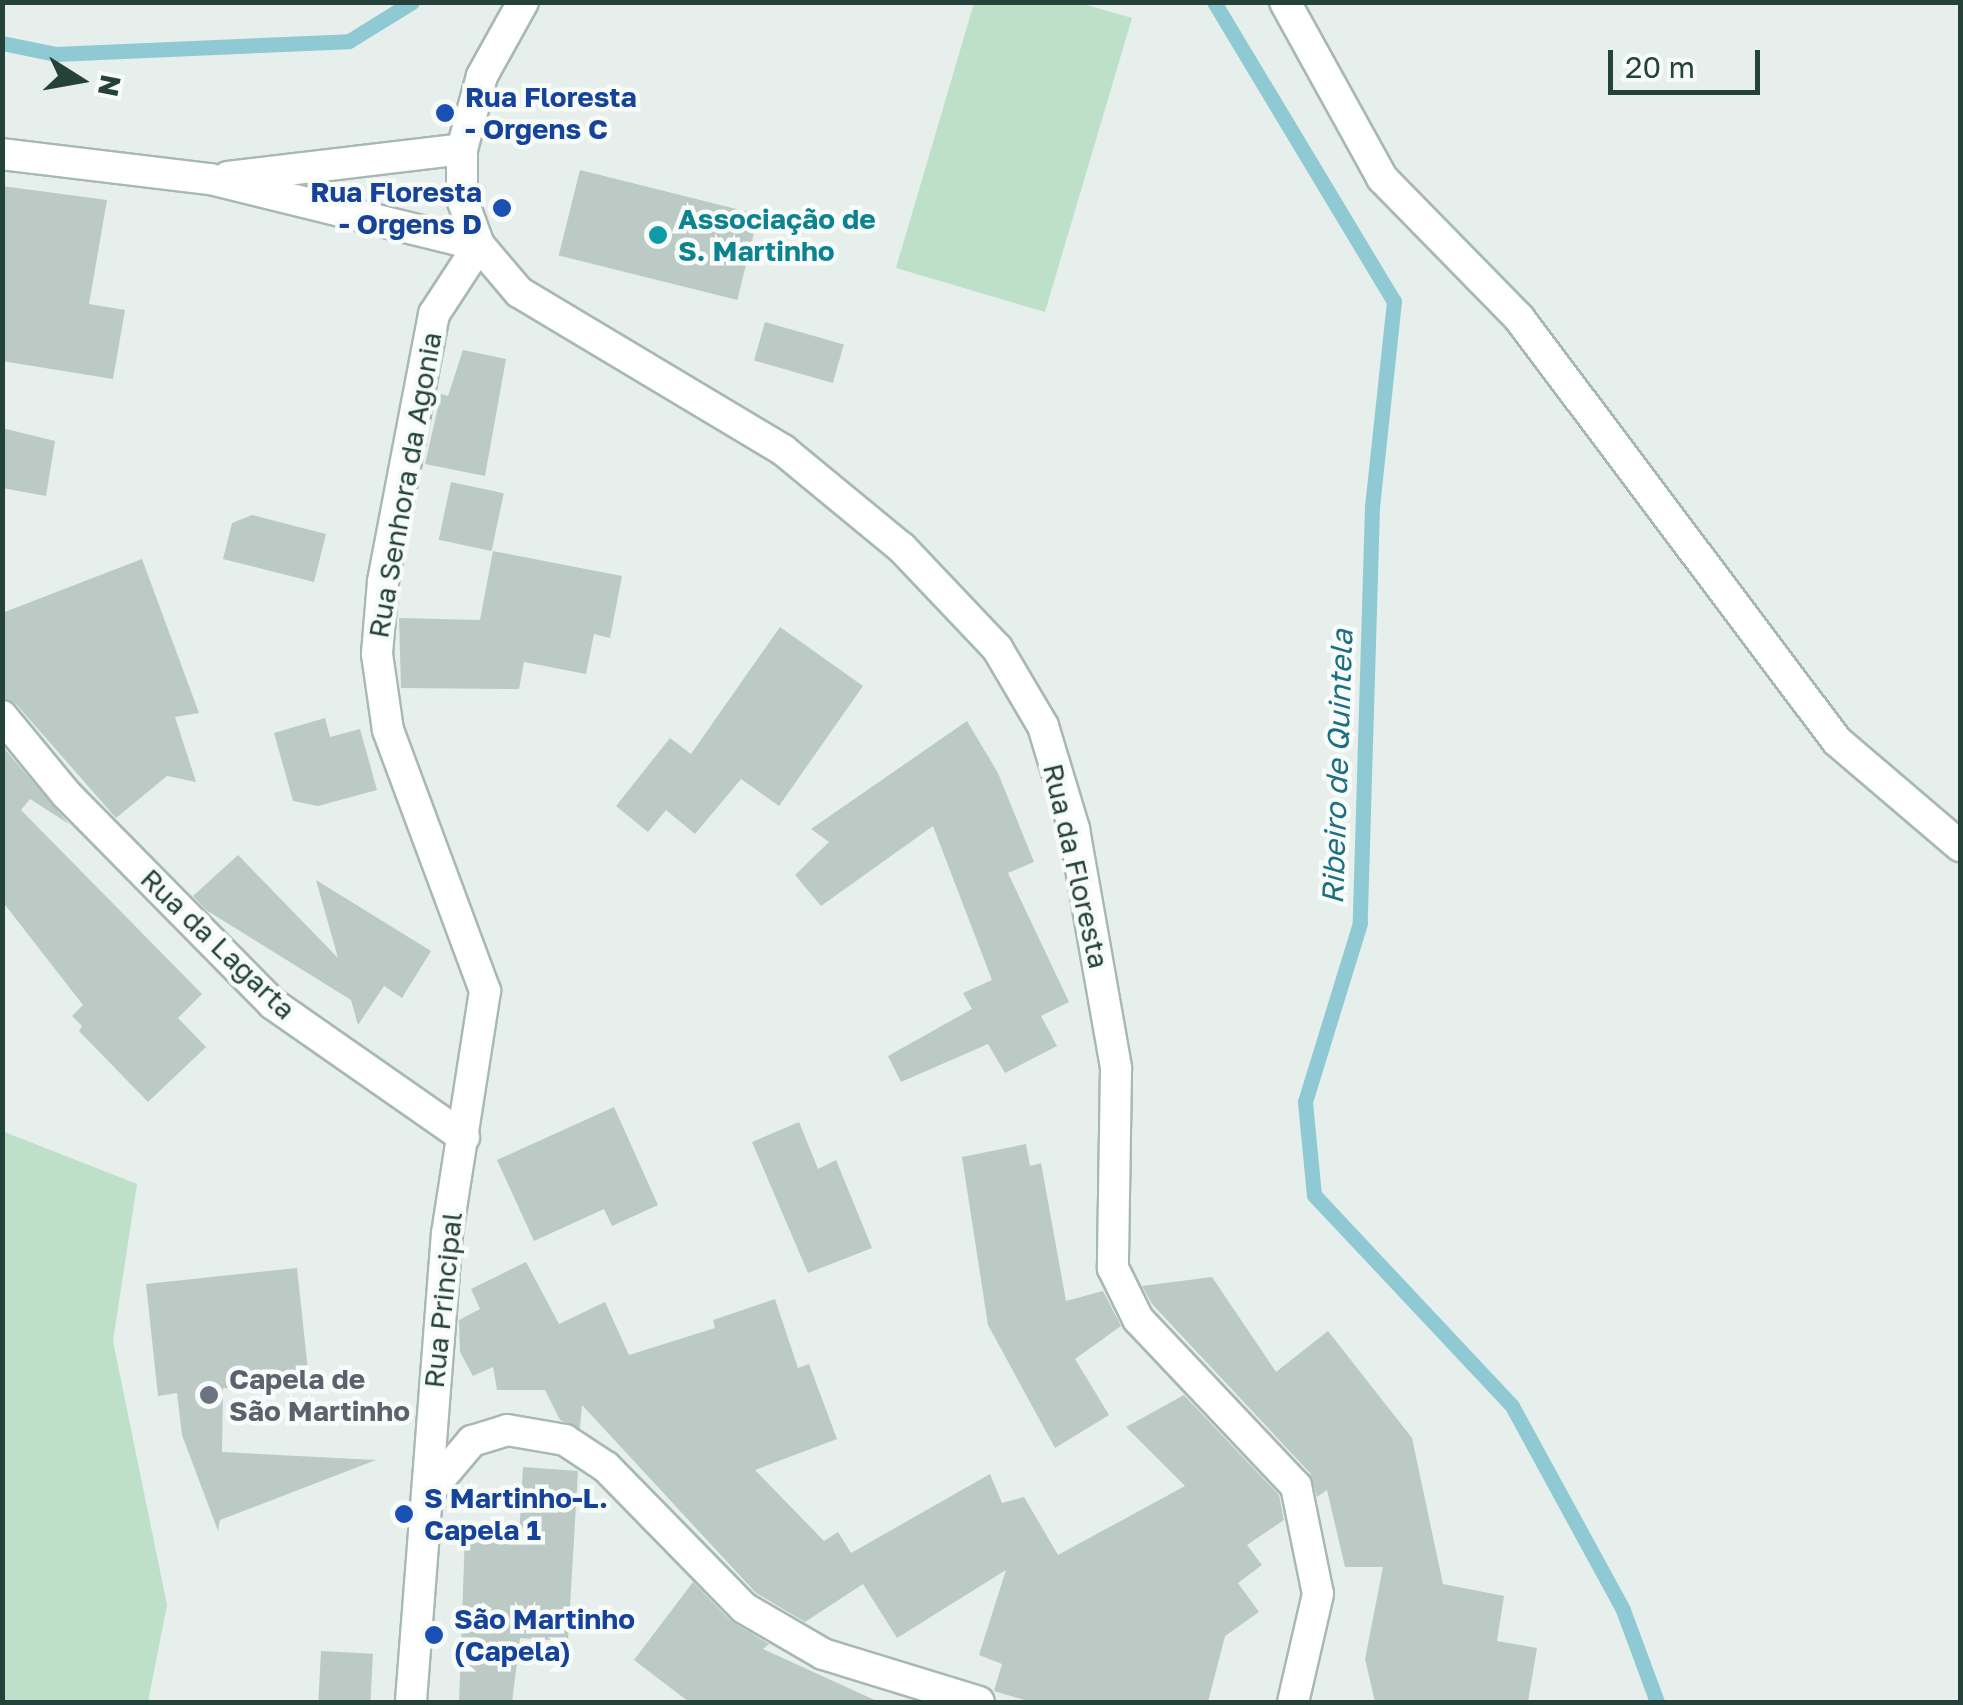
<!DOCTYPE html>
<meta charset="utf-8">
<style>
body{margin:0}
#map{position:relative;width:1963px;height:1705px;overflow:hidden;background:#e6efeb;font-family:"Golos Text",sans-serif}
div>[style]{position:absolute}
.green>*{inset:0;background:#bfe0c8}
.stream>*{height:15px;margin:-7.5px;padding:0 7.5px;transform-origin:7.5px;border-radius:7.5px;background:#8ec9d4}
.building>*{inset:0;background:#bbcac4;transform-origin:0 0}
.roads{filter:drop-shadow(2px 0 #a8b8b2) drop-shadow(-2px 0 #a8b8b2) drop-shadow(0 2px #a8b8b2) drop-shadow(0 -2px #a8b8b2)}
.street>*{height:30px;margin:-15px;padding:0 15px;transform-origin:15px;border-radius:15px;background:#fff}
.secondary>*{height:30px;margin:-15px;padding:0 15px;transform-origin:15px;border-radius:15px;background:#fff}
.dots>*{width:28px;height:28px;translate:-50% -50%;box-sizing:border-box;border:5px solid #f7fbf9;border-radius:50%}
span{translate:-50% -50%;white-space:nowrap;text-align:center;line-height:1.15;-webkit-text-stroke:9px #f7fbf9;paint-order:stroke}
.transit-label{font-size:28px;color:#164399;font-weight:700}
.left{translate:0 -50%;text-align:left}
.right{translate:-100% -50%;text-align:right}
.culture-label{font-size:28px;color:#0d838f;font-weight:700}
.street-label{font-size:28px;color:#24423a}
.worship-label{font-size:28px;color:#5b616d;font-weight:700}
.water-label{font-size:30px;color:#1c6f80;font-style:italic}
.frame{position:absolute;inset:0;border:5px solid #24423a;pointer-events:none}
.north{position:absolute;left:30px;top:30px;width:100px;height:100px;-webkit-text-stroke:8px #f7fbf9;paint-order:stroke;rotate:101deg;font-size:28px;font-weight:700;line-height:40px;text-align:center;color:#24423a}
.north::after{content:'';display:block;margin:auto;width:35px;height:45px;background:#24423a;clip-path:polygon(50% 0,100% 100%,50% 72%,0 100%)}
.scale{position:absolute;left:1608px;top:50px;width:152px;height:45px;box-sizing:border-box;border:5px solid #24423a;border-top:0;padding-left:12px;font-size:30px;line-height:35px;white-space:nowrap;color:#24423a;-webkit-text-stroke:8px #f7fbf9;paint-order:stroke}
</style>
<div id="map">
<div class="green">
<i style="clip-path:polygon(974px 3px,1080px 3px,1132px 18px,1045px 312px,896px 268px)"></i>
<i style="clip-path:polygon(2px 1131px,137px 1184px,113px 1341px,167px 1605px,148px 1702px,3px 1702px)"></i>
</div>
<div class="stream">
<i style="left:1214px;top:2px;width:349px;rotate:59deg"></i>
<i style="left:1394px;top:301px;width:207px;rotate:96.1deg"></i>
<i style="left:1372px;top:507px;width:416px;rotate:91.7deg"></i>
<i style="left:1360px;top:923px;width:187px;rotate:107.1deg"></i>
<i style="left:1305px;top:1102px;width:93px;rotate:84.5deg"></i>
<i style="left:1314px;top:1195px;width:289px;rotate:46.8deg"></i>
<i style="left:1512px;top:1406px;width:232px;rotate:61.4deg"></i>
<i style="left:1623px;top:1610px;width:98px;rotate:69.7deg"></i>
<i style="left:2px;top:43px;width:54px;rotate:11.7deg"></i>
<i style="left:55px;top:54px;width:294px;rotate:-2.5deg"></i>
<i style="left:349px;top:41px;width:74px;rotate:-31.8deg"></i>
</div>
<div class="building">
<i style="left:580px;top:170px;width:184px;height:88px;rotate:14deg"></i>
<i style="clip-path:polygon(2px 186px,107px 200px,89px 304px,125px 310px,113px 379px,2px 361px)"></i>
<i style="left:765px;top:322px;width:82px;height:40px;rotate:16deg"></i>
<i style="clip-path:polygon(463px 350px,506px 359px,485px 476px,425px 464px,441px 394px,448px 396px)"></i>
<i style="clip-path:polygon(2px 428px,55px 441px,46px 496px,2px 488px)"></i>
<i style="left:451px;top:482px;width:54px;height:59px;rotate:12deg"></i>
<i style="clip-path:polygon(252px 515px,326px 534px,314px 582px,223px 559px,232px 523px)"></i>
<i style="clip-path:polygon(493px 551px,622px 576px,610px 638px,594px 634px,586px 674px,524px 662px,519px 689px,401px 688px,399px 618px,480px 620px)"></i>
<i style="clip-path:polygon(142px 559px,199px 713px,175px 717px,196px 782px,167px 776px,116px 818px,16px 704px,2px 698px,2px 613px)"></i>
<i style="clip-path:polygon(780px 627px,863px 686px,779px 806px,741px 779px,695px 834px,666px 810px,648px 832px,616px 806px,670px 738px,691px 754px)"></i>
<i style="clip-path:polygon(325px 718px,330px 737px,360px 729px,377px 790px,318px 806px,293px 801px,274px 733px)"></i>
<i style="clip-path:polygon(967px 721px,998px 773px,1034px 862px,1008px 873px,1069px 1002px,1041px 1016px,1057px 1046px,1005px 1073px,988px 1044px,901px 1082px,888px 1056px,972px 1009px,963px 993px,992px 980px,933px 826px,821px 906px,795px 875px,829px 842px,811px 829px)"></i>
<i style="clip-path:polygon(2px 746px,69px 824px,30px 799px,21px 810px,202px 994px,178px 1018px,206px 1047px,148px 1102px,79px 1031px,82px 1026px,72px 1016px,83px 1005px,2px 901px)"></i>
<i style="clip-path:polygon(238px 855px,338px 958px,316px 880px,431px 951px,402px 998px,384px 986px,358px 1025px,351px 1000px,206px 910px,193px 896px)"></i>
<i style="clip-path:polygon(614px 1107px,658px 1205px,612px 1226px,604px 1209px,534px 1241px,497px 1160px)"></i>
<i style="clip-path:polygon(799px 1122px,818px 1169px,836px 1160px,872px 1248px,808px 1273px,752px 1142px)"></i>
<i style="clip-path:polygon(1026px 1144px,1030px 1166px,1041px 1163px,1066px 1301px,1103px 1291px,1121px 1326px,1075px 1359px,1109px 1415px,1055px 1448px,988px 1325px,962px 1157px)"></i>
<i style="clip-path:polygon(526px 1262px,559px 1324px,605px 1302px,629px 1355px,715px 1328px,713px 1320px,775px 1299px,798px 1368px,809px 1364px,837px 1439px,755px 1470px,824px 1541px,838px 1532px,851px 1553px,990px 1474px,1002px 1503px,1024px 1497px,1058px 1555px,1185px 1486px,1126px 1427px,1184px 1395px,1279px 1495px,1284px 1520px,1247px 1545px,1262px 1565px,1238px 1583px,1259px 1612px,1225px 1636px,1208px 1702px,1031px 1702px,994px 1691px,1002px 1664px,979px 1655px,1006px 1570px,897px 1638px,863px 1584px,805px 1622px,756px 1593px,582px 1405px,580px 1428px,560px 1420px,545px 1390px,497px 1390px,493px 1367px,473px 1376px,460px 1352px,459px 1320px,480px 1309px,471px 1289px)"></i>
<i style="clip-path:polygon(297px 1268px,310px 1389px,223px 1388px,222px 1452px,376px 1460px,220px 1520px,218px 1531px,182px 1435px,177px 1393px,158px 1396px,146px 1284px)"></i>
<i style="clip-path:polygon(1212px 1277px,1276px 1372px,1328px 1331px,1412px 1438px,1443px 1584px,1504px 1596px,1497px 1641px,1537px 1648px,1528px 1702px,1375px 1702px,1365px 1659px,1383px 1567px,1345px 1567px,1327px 1490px,1317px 1497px,1310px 1473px,1152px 1304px,1142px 1286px)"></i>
<i style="clip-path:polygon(523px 1467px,578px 1471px,568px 1641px,520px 1638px,512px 1702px,459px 1702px,465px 1533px,519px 1536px)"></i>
<i style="clip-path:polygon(693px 1582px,731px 1621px,769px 1644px,763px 1649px,879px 1702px,689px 1702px,634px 1660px)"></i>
<i style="left:321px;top:1651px;width:52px;height:51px;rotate:3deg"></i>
</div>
<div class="roads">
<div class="street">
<i style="left:1285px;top:2px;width:201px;rotate:61.1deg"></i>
<i style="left:1382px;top:178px;width:196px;rotate:45.6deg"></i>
<i style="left:1519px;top:318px;width:529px;rotate:53.07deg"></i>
<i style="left:1837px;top:741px;width:162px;rotate:40.5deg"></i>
<i style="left:2px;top:154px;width:209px;rotate:6.9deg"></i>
<i style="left:210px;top:179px;width:277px;rotate:13.8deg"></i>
<i style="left:479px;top:245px;width:82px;rotate:123.1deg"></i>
<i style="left:434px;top:314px;width:273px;rotate:100.8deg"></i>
<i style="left:383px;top:582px;width:72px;rotate:94.8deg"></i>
<i style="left:377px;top:654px;width:77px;rotate:81.8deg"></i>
<i style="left:388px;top:730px;width:278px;rotate:69.6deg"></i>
<i style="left:485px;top:991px;width:245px;rotate:98.9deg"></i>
<i style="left:447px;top:1233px;width:470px;rotate:94.4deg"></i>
<i style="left:228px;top:177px;width:236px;rotate:-6.8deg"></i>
<i style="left:2px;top:716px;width:101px;rotate:50.6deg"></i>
<i style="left:66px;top:794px;width:295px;rotate:45.4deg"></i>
<i style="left:273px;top:1004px;width:233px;rotate:34.9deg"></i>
<i style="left:427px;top:1494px;width:70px;rotate:-49.7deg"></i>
<i style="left:472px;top:1441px;width:37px;rotate:-17deg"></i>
<i style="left:507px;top:1430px;width:59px;rotate:9.8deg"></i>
<i style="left:565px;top:1440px;width:49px;rotate:33.4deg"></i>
<i style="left:606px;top:1467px;width:197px;rotate:45.6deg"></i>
<i style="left:744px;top:1608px;width:91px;rotate:30.2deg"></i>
<i style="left:823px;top:1654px;width:163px;rotate:17.1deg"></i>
</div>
<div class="secondary">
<i style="left:523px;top:2px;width:85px;rotate:119deg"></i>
<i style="left:482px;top:76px;width:76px;rotate:105.3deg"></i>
<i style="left:462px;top:149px;width:50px;rotate:90deg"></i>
<i style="left:462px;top:199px;width:49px;rotate:69.7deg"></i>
<i style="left:479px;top:245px;width:62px;rotate:49.6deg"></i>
<i style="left:519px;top:292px;width:308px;rotate:30.9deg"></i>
<i style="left:783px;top:450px;width:154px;rotate:39.5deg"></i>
<i style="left:902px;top:548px;width:138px;rotate:46.5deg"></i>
<i style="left:997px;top:648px;width:91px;rotate:59.5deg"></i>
<i style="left:1043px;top:726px;width:108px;rotate:73.2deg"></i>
<i style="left:1074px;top:829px;width:243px;rotate:80deg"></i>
<i style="left:1116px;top:1068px;width:200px;rotate:90.9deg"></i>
<i style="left:1113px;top:1268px;width:57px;rotate:63.9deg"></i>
<i style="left:1138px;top:1319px;width:230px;rotate:46.6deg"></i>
<i style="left:1296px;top:1486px;width:110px;rotate:78.5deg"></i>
<i style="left:1318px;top:1594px;width:111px;rotate:103deg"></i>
</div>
</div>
<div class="dots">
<i style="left:445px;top:113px;background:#1a4fb4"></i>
<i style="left:502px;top:208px;background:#1a4fb4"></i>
<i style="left:658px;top:235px;background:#0f9aa8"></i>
<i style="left:209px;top:1395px;background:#6b7280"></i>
<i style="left:404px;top:1514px;background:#1a4fb4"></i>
<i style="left:434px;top:1635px;background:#1a4fb4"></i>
</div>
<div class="transit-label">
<span class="left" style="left:465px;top:113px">Rua Floresta<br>- Orgens C</span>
<span class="right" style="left:482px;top:208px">Rua Floresta<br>- Orgens D</span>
<span class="left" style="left:424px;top:1514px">S Martinho-L.<br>Capela 1</span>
<span class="left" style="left:454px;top:1635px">São Martinho<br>(Capela)</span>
</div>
<div class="culture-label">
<span class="left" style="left:678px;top:235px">Associação de<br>S. Martinho</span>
</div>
<div class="street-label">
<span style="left:405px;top:485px;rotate:-80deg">Rua Senhora da Agonia</span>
<span style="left:1076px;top:866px;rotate:77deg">Rua da Floresta</span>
<span style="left:218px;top:944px;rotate:44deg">Rua da Lagarta</span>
<span style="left:443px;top:1300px;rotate:-84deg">Rua Principal</span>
</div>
<div class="worship-label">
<span class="left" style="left:229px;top:1395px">Capela de<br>São Martinho</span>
</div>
<div class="water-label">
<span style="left:1337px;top:767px;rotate:-88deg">Ribeiro de Quintela</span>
</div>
<div class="frame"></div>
<div class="north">N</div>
<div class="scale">20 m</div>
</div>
